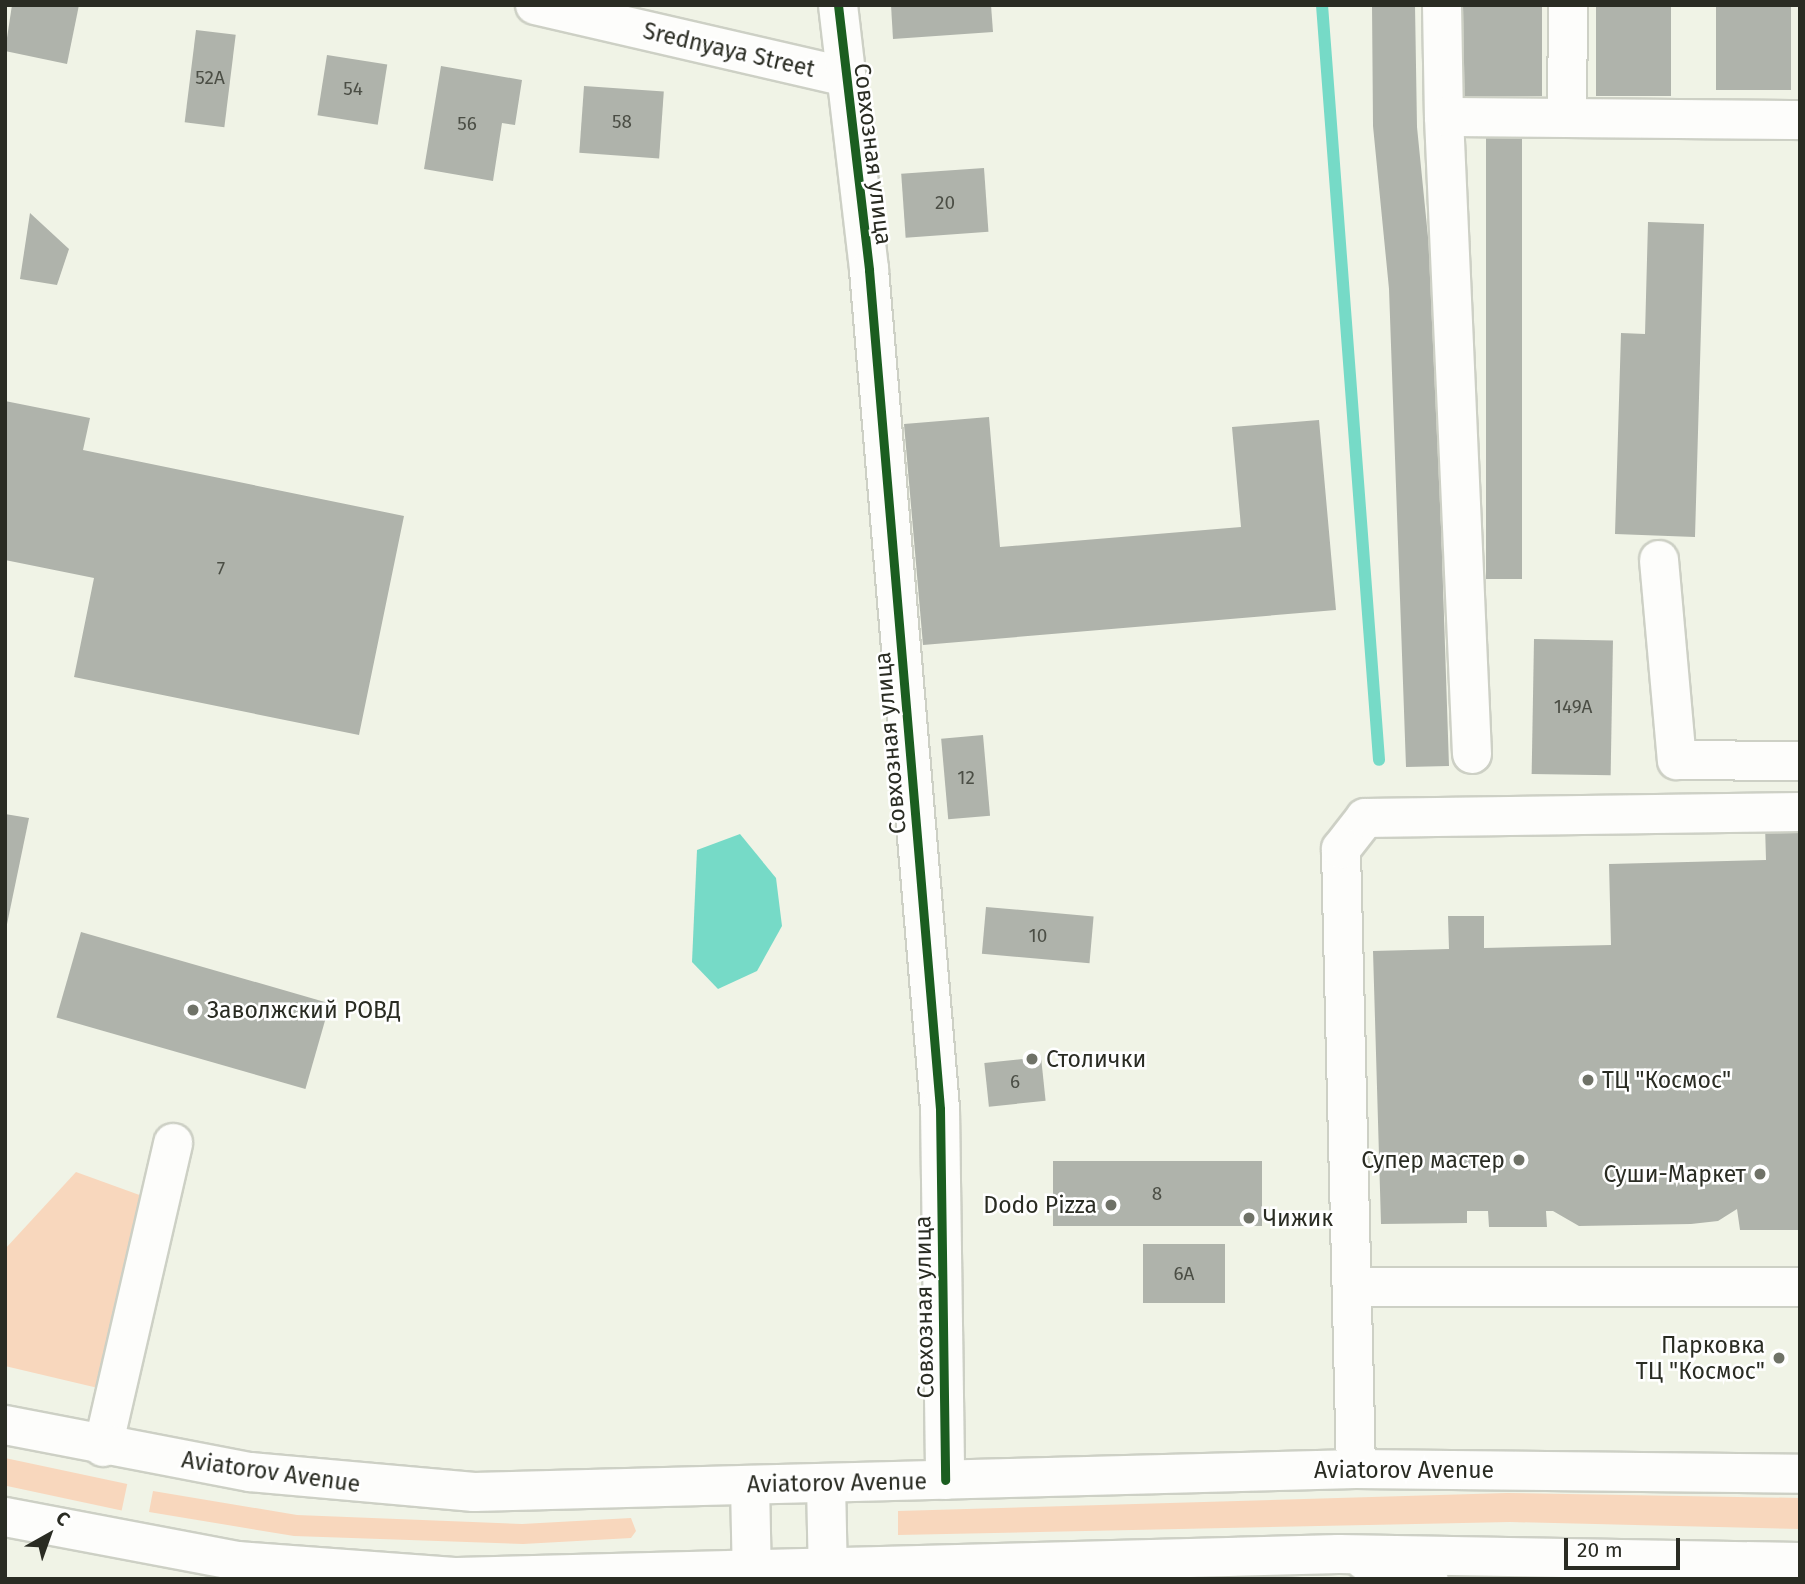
<!DOCTYPE html>
<meta charset="utf-8">
<style>
body{margin:0}
#map{position:relative;width:1805px;height:1584px;overflow:hidden;background:#f0f3e6;font-family:"Fira Sans",sans-serif}
div>[style]{position:absolute}
.green>*{inset:0;background:#f8d7bd;transform-origin:0 0}
.water>*{inset:0;background:#76dac7}
.stream>*{height:12px;margin:-6px;padding:0 6px;transform-origin:6px;border-radius:6px;background:#76dac7}
.building>*{inset:0;background:#afb3ab;transform-origin:0 0}
.roads{filter:drop-shadow(2px 0 #cdd0c5) drop-shadow(-2px 0 #cdd0c5) drop-shadow(0 2px #cdd0c5) drop-shadow(0 -2px #cdd0c5)}
.minor>*{height:38px;margin:-19px;padding:0 19px;transform-origin:19px;border-radius:19px;background:#fdfdfb}
.major>*{height:38px;margin:-19px;padding:0 19px;transform-origin:19px;border-radius:19px;background:#fdfdfb}
.cycleway>*{height:9px;margin:-4.5px;padding:0 4.5px;transform-origin:4.5px;border-radius:4.5px;background:#1b5e20}
.dots>*{width:19px;height:19px;translate:-50% -50%;box-sizing:border-box;border:4px solid #fff;border-radius:50%}
span{translate:-50% -50%;white-space:nowrap;text-align:center;line-height:1.15;-webkit-text-stroke:5px #fff;paint-order:stroke}
.number-label{font-size:19px;color:#4b4e45}
.number-label span{-webkit-text-stroke-width:0}
.street-label{font-size:23px;color:#2a2c23}
.poi-label{font-size:23px;color:#2a2c23}
.left{translate:0 -50%;text-align:left}
.right{translate:-100% -50%;text-align:right}
.frame{position:absolute;inset:0;border:7px solid #2a2c23;pointer-events:none}
.north{position:absolute;left:14px;top:1500px;width:70px;height:70px;-webkit-text-stroke:5px #fff;paint-order:stroke;rotate:40deg;font-size:19px;font-weight:700;line-height:28px;text-align:center;color:#2a2c23}
.north::after{content:'';display:block;margin:auto;width:24px;height:32px;background:#2a2c23;clip-path:polygon(50% 0,100% 100%,50% 72%,0 100%)}
.scale{position:absolute;left:1564px;top:1538px;width:116px;height:32px;box-sizing:border-box;border:4px solid #2a2c23;border-top:0;padding-left:9px;font-size:21px;line-height:24px;white-space:nowrap;color:#2a2c23;-webkit-text-stroke:5px #fff;paint-order:stroke}
</style>
<div id="map">
<div class="green">
<i style="clip-path:polygon(76px 1172px,145px 1197px,98px 1388px,5px 1366px,5px 1249px)"></i>
<i style="left:5px;top:1458px;width:125px;height:27px;rotate:12deg"></i>
<i style="clip-path:polygon(153px 1491px,297px 1515px,522px 1524px,631px 1518px,636px 1531px,631px 1538px,523px 1544px,294px 1536px,149px 1512px)"></i>
<i style="clip-path:polygon(1507px 1493px,1800px 1498px,1800px 1529px,1510px 1522px,898px 1535px,898px 1511px)"></i>
</div>
<div class="water">
<i style="clip-path:polygon(740px 834px,776px 878px,782px 926px,757px 971px,718px 989px,692px 962px,697px 850px)"></i>
</div>
<div class="stream">
<i style="left:1322px;top:5px;width:757px;rotate:85.68deg"></i>
</div>
<div class="building">
<i style="clip-path:polygon(12px 5px,79px 5px,67px 64px,5px 51px)"></i>
<i style="clip-path:polygon(891px 5px,991px 5px,993px 32px,893px 39px)"></i>
<i style="clip-path:polygon(1372px 5px,1415px 5px,1417px 127px,1433px 287px,1449px 766px,1406px 767px,1389px 289px,1373px 126px)"></i>
<i style="left:1458px;top:5px;width:84px;height:91px"></i>
<i style="left:1596px;top:5px;width:75px;height:91px"></i>
<i style="left:1716px;top:5px;width:75px;height:85px"></i>
<i style="left:196px;top:30px;width:40px;height:93px;rotate:7deg"></i>
<i style="left:327px;top:55px;width:61px;height:61px;rotate:9deg"></i>
<i style="clip-path:polygon(441px 66px,522px 80px,515px 125px,502px 123px,493px 181px,424px 169px)"></i>
<i style="left:584px;top:86px;width:80px;height:67px;rotate:4deg"></i>
<i style="left:1486px;top:134px;width:36px;height:445px"></i>
<i style="left:984px;top:168px;width:64px;height:83px;rotate:86deg"></i>
<i style="clip-path:polygon(30px 213px,69px 249px,57px 285px,20px 279px)"></i>
<i style="clip-path:polygon(1648px 222px,1704px 224px,1695px 537px,1615px 534px,1621px 333px,1645px 334px)"></i>
<i style="clip-path:polygon(5px 401px,90px 418px,83px 450px,404px 516px,359px 735px,74px 677px,94px 578px,5px 560px)"></i>
<i style="clip-path:polygon(989px 417px,1000px 547px,1241px 527px,1232px 427px,1319px 420px,1336px 610px,923px 645px,904px 424px)"></i>
<i style="left:1534px;top:639px;width:79px;height:135px;rotate:1deg"></i>
<i style="left:983px;top:735px;width:81px;height:42px;rotate:85deg"></i>
<i style="clip-path:polygon(5px 814px,29px 818px,6px 929px,5px 928px)"></i>
<i style="clip-path:polygon(1765px 825px,1800px 825px,1800px 1230px,1740px 1230px,1737px 1209px,1718px 1221px,1691px 1224px,1579px 1226px,1553px 1211px,1546px 1211px,1547px 1227px,1489px 1227px,1488px 1211px,1467px 1211px,1467px 1223px,1381px 1224px,1373px 951px,1449px 949px,1448px 916px,1484px 916px,1484px 948px,1611px 945px,1609px 864px,1766px 860px)"></i>
<i style="left:986px;top:907px;width:108px;height:47px;rotate:5deg"></i>
<i style="left:81px;top:932px;width:259px;height:89px;rotate:16deg"></i>
<i style="left:1041px;top:1057px;width:44px;height:57px;rotate:84deg"></i>
<i style="left:1262px;top:1161px;width:65px;height:209px;rotate:90deg"></i>
<i style="left:1225px;top:1244px;width:59px;height:82px;rotate:90deg"></i>
</div>
<div class="roads">
<div class="minor">
<i style="left:535px;top:5px;width:315px;rotate:13deg"></i>
<i style="left:838px;top:5px;width:267px;rotate:83.3deg"></i>
<i style="left:869px;top:270px;width:842px;rotate:85.16deg"></i>
<i style="left:940px;top:1109px;width:371px;rotate:89.2deg"></i>
<i style="left:1442px;top:5px;width:112px;rotate:89deg"></i>
<i style="left:1567px;top:118px;width:113px;rotate:-89.5deg"></i>
<i style="left:1659px;top:560px;width:201px;rotate:84.9deg"></i>
<i style="left:1677px;top:760px;width:123px;rotate:0.5deg"></i>
<i style="left:1472px;top:754px;width:638px;rotate:-92.52deg"></i>
<i style="left:1444px;top:117px;width:356px;rotate:0.5deg"></i>
<i style="left:1352px;top:1287px;width:448px"></i>
<i style="left:103px;top:1447px;width:312px;rotate:-77deg"></i>
<i style="left:1356px;top:1469px;width:620px;rotate:-91.39deg"></i>
<i style="left:1341px;top:849px;width:39px;rotate:-52deg"></i>
<i style="left:1365px;top:818px;width:435px;rotate:-0.8deg"></i>
<i style="left:1365px;top:1561px;width:66px;rotate:15.7deg"></i>
</div>
<div class="major">
<i style="left:5px;top:1425px;width:249px;rotate:10.9deg"></i>
<i style="left:250px;top:1472px;width:225px;rotate:5.1deg"></i>
<i style="left:474px;top:1492px;width:882px;rotate:-1.49deg"></i>
<i style="left:1356px;top:1469px;width:444px;rotate:0.6deg"></i>
<i style="left:826px;top:1483px;width:96px;rotate:88.8deg"></i>
<i style="left:750px;top:1485px;width:94px;rotate:88.8deg"></i>
<i style="left:5px;top:1517px;width:236px;rotate:10.7deg"></i>
<i style="left:237px;top:1561px;width:221px;rotate:4.2deg"></i>
<i style="left:457px;top:1577px;width:882px;rotate:-1.49deg"></i>
<i style="left:1339px;top:1554px;width:461px;rotate:1deg"></i>
</div>
</div>
<div class="cycleway">
<i style="left:838px;top:5px;width:267px;rotate:83.3deg"></i>
<i style="left:869px;top:270px;width:842px;rotate:85.16deg"></i>
<i style="left:940px;top:1109px;width:371px;rotate:89.2deg"></i>
</div>
<div class="dots">
<i style="left:193px;top:1010px;background:#6f7267"></i>
<i style="left:1032px;top:1059px;background:#6f7267"></i>
<i style="left:1588px;top:1080px;background:#6f7267"></i>
<i style="left:1519px;top:1160px;background:#6f7267"></i>
<i style="left:1760px;top:1174px;background:#6f7267"></i>
<i style="left:1111px;top:1205px;background:#6f7267"></i>
<i style="left:1249px;top:1218px;background:#6f7267"></i>
<i style="left:1779px;top:1358px;background:#6f7267"></i>
</div>
<div class="number-label">
<span style="left:210px;top:78px">52А</span>
<span style="left:353px;top:89px">54</span>
<span style="left:622px;top:122px">58</span>
<span style="left:467px;top:124px">56</span>
<span style="left:945px;top:203px">20</span>
<span style="left:221px;top:569px">7</span>
<span style="left:1573px;top:707px">149А</span>
<span style="left:966px;top:778px">12</span>
<span style="left:1038px;top:936px">10</span>
<span style="left:1015px;top:1082px">6</span>
<span style="left:1157px;top:1194px">8</span>
<span style="left:1184px;top:1274px">6А</span>
</div>
<div class="street-label">
<span style="left:729px;top:50px;rotate:13deg">Srednyaya Street</span>
<span style="left:873px;top:154px;rotate:83deg">Совхозная улица</span>
<span style="left:890px;top:743px;rotate:-95deg">Совхозная улица</span>
<span style="left:924px;top:1307px;rotate:-91deg">Совхозная улица</span>
<span style="left:1404px;top:1470px">Aviatorov Avenue</span>
<span style="left:271px;top:1472px;rotate:8deg">Aviatorov Avenue</span>
<span style="left:837px;top:1483px;rotate:-1deg">Aviatorov Avenue</span>
</div>
<div class="poi-label">
<span class="left" style="left:207px;top:1010px">Заволжский РОВД</span>
<span class="left" style="left:1046px;top:1059px">Столички</span>
<span class="left" style="left:1602px;top:1080px">ТЦ "Космос"</span>
<span class="right" style="left:1505px;top:1160px">Супер мастер</span>
<span class="right" style="left:1746px;top:1174px">Суши-Маркет</span>
<span class="right" style="left:1097px;top:1205px">Dodo Pizza</span>
<span class="left" style="left:1263px;top:1218px">Чижик</span>
<span class="right" style="left:1765px;top:1358px">Парковка<br>ТЦ "Космос"</span>
</div>
<div class="frame"></div>
<div class="north">С</div>
<div class="scale">20 m</div>
</div>
